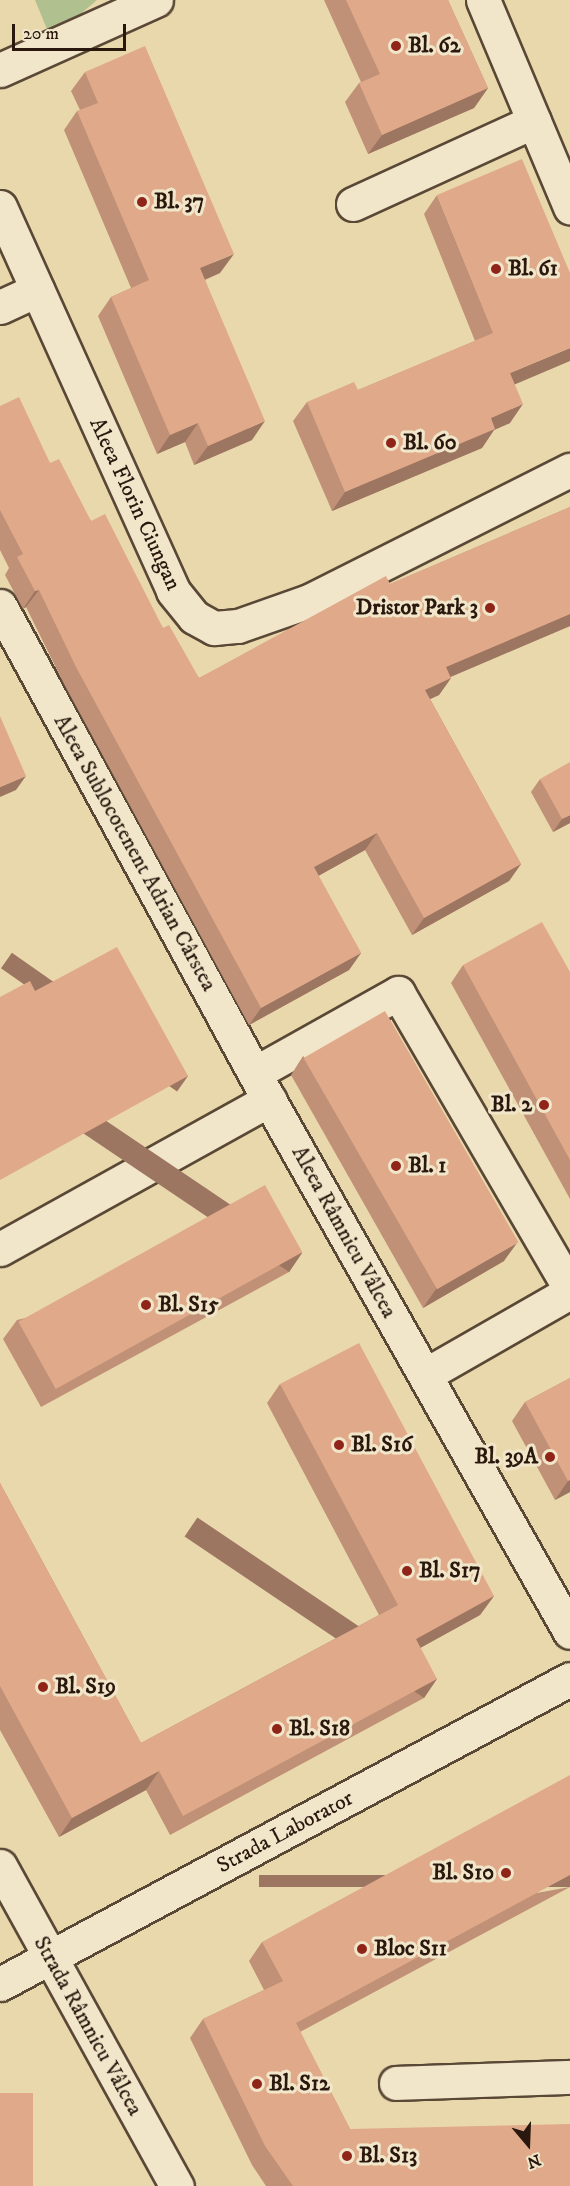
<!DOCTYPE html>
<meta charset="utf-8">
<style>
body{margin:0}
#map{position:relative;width:570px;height:2186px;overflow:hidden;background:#ead8ad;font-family:"IM FELL DW Pica",serif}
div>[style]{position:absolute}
.green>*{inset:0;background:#b0c08f}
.roads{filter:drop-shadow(2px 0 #5a4836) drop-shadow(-2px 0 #5a4836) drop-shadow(0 2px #5a4836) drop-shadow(0 -2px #5a4836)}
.minor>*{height:33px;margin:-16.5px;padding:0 16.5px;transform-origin:16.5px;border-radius:16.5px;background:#f1e6ca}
.wall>*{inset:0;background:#c09177}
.shaded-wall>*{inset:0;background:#9c7661;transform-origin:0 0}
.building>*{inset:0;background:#dfa98a;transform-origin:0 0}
.dots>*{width:16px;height:16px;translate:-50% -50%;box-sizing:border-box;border:3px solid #f1e6ca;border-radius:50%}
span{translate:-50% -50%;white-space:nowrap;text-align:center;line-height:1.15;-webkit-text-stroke:6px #f1e6ca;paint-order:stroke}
.poi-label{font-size:22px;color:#2a180e;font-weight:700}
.left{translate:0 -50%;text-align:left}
.right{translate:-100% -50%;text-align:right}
.street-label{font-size:22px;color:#2a180e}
.north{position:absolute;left:498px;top:2114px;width:60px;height:60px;-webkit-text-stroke:4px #f1e6ca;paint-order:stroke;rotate:161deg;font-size:16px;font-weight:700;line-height:24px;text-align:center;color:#2a180e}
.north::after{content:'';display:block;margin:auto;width:21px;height:27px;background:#2a180e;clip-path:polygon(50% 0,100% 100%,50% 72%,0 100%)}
.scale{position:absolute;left:12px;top:24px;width:114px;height:27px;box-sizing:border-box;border:3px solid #2a180e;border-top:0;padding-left:8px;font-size:18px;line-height:21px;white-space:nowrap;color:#2a180e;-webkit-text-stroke:4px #f1e6ca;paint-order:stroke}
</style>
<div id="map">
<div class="green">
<i style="clip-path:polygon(35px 0,97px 0,51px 39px)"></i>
</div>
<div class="roads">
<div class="minor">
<i style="left:483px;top:0;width:225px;rotate:67.2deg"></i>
<i style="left:0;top:70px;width:171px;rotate:-24.2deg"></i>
<i style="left:353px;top:204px;width:199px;rotate:-24.6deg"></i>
<i style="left:0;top:207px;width:421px;rotate:65.7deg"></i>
<i style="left:173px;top:591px;width:33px;rotate:51deg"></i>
<i style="left:194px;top:617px;width:23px;rotate:29deg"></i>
<i style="left:214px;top:628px;width:24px;rotate:-5deg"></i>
<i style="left:238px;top:626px;width:75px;rotate:-19.4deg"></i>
<i style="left:309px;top:601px;width:292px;rotate:-26.7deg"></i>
<i style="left:0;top:307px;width:41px;rotate:-24.7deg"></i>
<i style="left:0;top:606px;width:562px;rotate:61.43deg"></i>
<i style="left:269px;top:1100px;width:611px;rotate:60.5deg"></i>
<i style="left:255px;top:1073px;width:164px;rotate:-29.2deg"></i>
<i style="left:398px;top:993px;width:341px;rotate:59.8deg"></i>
<i style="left:0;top:1249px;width:308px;rotate:-29deg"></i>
<i style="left:425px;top:1375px;width:167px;rotate:-29.8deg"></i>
<i style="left:0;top:1866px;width:366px;rotate:61.1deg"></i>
<i style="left:0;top:1984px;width:646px;rotate:-28.15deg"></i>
<i style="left:396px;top:2083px;width:174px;rotate:-2deg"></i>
</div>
</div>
<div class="wall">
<i style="clip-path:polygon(324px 0,448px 0,488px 88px,474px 108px,368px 154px,345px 102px,359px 83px,361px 82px)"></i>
<i style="clip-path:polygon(85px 72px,220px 273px,205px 280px,252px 440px,194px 465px,185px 442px,157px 454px,98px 316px,111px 297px,131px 288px,64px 130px,77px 111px,80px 110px,71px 91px)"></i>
<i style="clip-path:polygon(437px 195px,515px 385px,510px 423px,494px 430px,482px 448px,332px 511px,293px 421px,307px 402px,358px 390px,475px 341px,424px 214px)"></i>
<i style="clip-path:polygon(0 406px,50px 463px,91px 521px,163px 628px,199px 678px,390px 584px,570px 507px,570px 626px,450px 677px,451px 678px,439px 695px,430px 699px,521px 864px,509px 881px,412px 935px,365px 850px,318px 876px,361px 953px,349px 970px,249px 1025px,64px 684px,26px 607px,23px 609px,5px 575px,9px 568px,0 550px)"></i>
<i style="clip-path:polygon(540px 779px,570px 823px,553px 832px,531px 792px)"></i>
<i style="clip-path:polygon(463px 965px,570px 972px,570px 1199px,451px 983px)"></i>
<i style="clip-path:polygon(303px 1056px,504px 1261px,423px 1308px,291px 1075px)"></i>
<i style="clip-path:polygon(302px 1253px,289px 1272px,41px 1407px,3px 1339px,17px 1320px)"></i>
<i style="clip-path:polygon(570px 1378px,570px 1492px,555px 1500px,512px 1421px,525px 1402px)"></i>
<i style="clip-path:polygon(280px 1384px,494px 1596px,480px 1615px,420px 1648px,424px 1698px,170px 1835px,146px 1790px,59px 1837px,0 1730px,0 1483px,141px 1743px,379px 1615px,267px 1403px)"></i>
<i style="clip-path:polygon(570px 1887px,300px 2032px,350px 2129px,570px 2186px,266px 2186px,252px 2165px,190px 2038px,203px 2019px,264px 1990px,249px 1961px,262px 1942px)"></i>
</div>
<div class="shaded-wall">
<i style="clip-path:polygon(488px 88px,474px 108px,368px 154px,382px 135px)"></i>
<i style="clip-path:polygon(234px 254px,220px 273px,187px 287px,200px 268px)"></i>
<i style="clip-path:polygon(570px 348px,570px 361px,497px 392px,510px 373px)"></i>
<i style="clip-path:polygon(523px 404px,510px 423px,494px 430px,482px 448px,332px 511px,345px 492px,491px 418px)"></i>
<i style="clip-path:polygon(265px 421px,252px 440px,194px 465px,208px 446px)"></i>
<i style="clip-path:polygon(198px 423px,185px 442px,157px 454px,170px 435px)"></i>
<i style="clip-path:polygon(39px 590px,26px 607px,23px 609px,35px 591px)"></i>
<i style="clip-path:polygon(570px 614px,570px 626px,434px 684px,446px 667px)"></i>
<i style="clip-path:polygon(451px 678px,439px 695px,413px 707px,425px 690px)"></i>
<i style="clip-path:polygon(26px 776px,16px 790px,0 797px,0 787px)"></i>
<i style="clip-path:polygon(570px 815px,570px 823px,553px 832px,562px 819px)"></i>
<i style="clip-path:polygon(377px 833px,365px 850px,302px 885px,314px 867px)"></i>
<i style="clip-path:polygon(521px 864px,509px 881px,412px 935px,424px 918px)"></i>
<i style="clip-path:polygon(361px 953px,349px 970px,249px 1025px,261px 1008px)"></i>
<i style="left:188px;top:1076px;width:19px;height:215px;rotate:125deg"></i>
<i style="clip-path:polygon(517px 1243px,504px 1261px,423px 1308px,436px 1289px)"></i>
<i style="left:302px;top:1253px;width:23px;height:282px;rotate:124deg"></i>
<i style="clip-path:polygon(570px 1480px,570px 1492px,555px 1500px,568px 1481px)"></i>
<i style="clip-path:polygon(494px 1596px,480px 1615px,402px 1658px,416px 1639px)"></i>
<i style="left:437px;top:1679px;width:23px;height:289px;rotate:124deg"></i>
<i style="clip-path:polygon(159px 1771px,146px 1790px,59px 1837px,72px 1818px)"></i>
<i style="left:570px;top:1875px;width:12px;height:311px;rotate:90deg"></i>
</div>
<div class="building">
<i style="clip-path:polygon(346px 0,448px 0,488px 88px,382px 135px,359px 83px,380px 74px)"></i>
<i style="clip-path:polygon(145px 46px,234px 254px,200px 268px,265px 421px,208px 446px,198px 423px,170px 435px,111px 297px,149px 280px,77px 111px,98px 103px,85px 72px)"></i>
<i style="clip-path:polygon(522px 159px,570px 273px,570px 348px,510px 373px,523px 404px,491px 418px,495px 429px,345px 492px,307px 402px,354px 382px,358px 390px,493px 333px,437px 195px)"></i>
<i style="clip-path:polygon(19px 397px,50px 463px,59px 459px,91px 521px,105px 514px,163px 628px,169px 625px,199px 678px,386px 576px,390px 584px,570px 507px,570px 614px,446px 667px,451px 678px,425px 690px,521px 864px,424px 918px,377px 833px,314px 867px,361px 953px,261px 1008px,76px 667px,39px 590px,35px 591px,17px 557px,23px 554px,0 510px,0 406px)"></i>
<i style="clip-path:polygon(0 716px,26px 776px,0 787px)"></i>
<i style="clip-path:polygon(570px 762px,570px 815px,562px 819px,540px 779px)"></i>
<i style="clip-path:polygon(542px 922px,570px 972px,570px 1160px,463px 965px)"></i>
<i style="clip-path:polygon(117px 947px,188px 1076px,0 1180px,0 997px,30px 981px,35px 991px)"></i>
<i style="left:385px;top:1011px;width:267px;height:94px;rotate:60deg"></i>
<i style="left:265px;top:1185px;width:77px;height:282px;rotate:61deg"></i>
<i style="clip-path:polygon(359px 1343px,494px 1596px,416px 1639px,437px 1679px,183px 1816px,159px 1771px,72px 1818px,0 1686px,0 1483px,141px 1743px,398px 1605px,280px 1384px)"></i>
<i style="clip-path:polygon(570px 1378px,570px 1480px,568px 1481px,525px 1402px)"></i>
<i style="clip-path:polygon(570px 1775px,570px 1875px,296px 2023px,350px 2129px,570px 2124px,570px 2186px,293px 2186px,265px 2146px,203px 2019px,283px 1981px,262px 1942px)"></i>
<i style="left:0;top:2093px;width:33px;height:93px"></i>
</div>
<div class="dots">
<i style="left:396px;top:46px;background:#8f2418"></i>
<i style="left:142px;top:202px;background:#8f2418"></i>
<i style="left:496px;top:269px;background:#8f2418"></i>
<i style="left:391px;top:443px;background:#8f2418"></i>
<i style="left:490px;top:608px;background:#8f2418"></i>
<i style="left:544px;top:1105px;background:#8f2418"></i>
<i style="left:396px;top:1166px;background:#8f2418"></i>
<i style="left:146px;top:1305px;background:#8f2418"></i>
<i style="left:339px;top:1445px;background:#8f2418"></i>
<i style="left:550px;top:1457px;background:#8f2418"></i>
<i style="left:407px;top:1571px;background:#8f2418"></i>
<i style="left:43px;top:1687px;background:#8f2418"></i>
<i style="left:277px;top:1729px;background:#8f2418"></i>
<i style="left:506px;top:1873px;background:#8f2418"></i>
<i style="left:362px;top:1949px;background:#8f2418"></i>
<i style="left:257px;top:2084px;background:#8f2418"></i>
<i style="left:347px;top:2156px;background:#8f2418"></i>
</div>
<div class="poi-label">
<span class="left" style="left:408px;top:46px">Bl. 62</span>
<span class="left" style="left:154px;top:202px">Bl. 37</span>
<span class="left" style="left:508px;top:269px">Bl. 61</span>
<span class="left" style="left:403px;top:443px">Bl. 60</span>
<span class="right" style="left:478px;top:608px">Dristor Park 3</span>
<span class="right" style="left:532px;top:1105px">Bl. 2</span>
<span class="left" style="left:408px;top:1166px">Bl. 1</span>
<span class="left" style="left:158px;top:1305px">Bl. S15</span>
<span class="left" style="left:351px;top:1445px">Bl. S16</span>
<span class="right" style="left:538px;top:1457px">Bl. 39A</span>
<span class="left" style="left:419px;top:1571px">Bl. S17</span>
<span class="left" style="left:55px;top:1687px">Bl. S19</span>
<span class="left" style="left:289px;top:1729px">Bl. S18</span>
<span class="right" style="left:494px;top:1873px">Bl. S10</span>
<span class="left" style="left:374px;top:1949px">Bloc S11</span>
<span class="left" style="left:269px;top:2084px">Bl. S12</span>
<span class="left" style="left:359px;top:2156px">Bl. S13</span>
</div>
<div class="street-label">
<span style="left:135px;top:504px;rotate:65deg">Aleea Florin Ciungan</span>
<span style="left:135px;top:853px;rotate:61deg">Aleea Sublocotenent Adrian Cârstea</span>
<span style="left:344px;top:1232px;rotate:61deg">Aleea Râmnicu Vâlcea</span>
<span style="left:285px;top:1832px;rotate:-28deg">Strada Laborator</span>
<span style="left:88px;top:2026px;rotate:61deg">Strada Râmnicu Vâlcea</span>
</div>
<div class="north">N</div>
<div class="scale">20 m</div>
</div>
